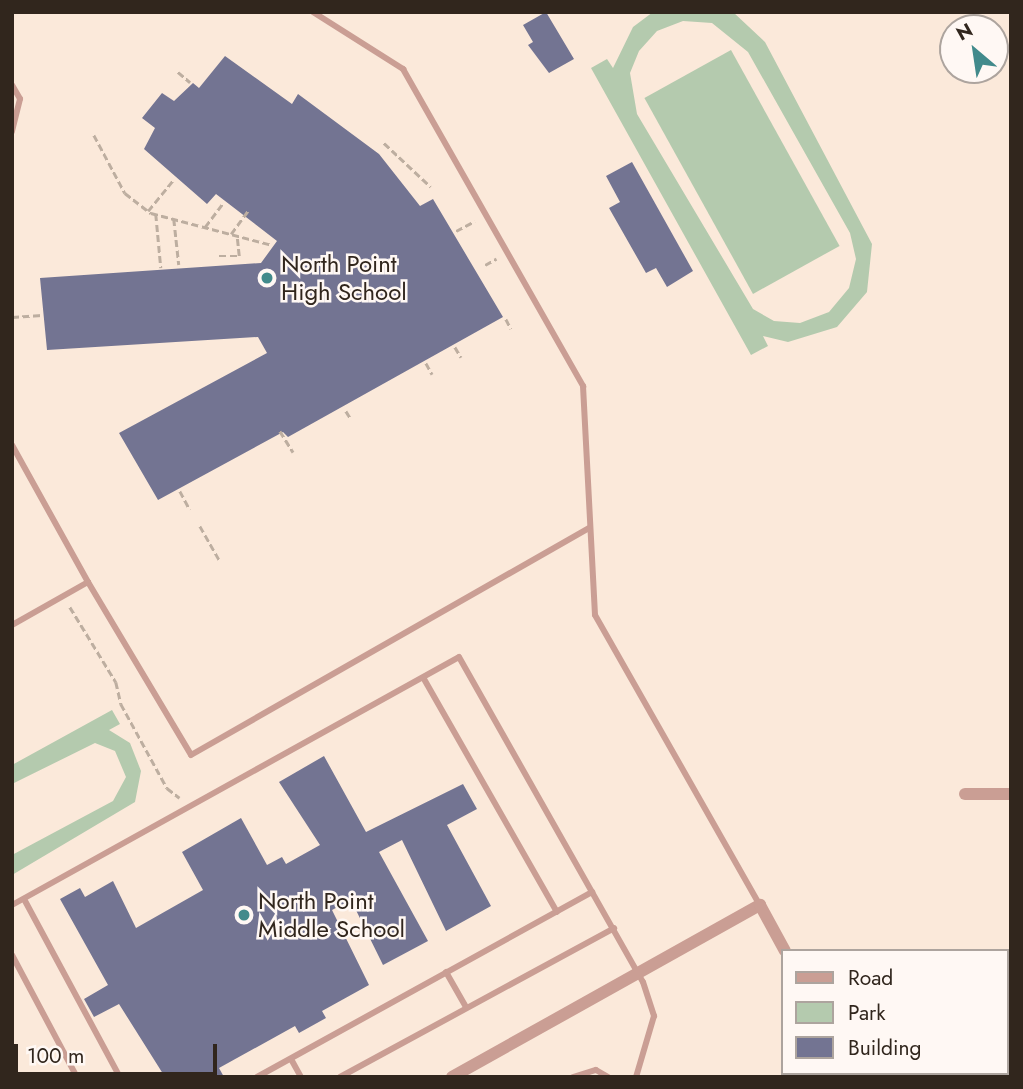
<!DOCTYPE html>
<style>
body{margin:0}
#map{position:relative;width:1023px;height:1089px;overflow:hidden;background:#fbe9da;font-family:Jost,sans-serif}
div>[style]{position:absolute}
.green>*{inset:0;background:#b4caae;transform-origin:0 0}
.building>*{inset:0;background:#737492}
.path>*{height:2.5px;margin-top:-1.25px;transform-origin:0;background:repeating-linear-gradient(90deg,#bdaea0 0 7px,transparent 0 10.5px)}
.service>*{height:6px;margin:-3px;padding:0 3px;transform-origin:3px;border-radius:3px;background:#ca9e94}
.minor>*{height:12px;margin:-6px;padding:0 6px;transform-origin:6px;border-radius:6px;background:#ca9e94}
.dots>*{width:19px;height:19px;translate:-50% -50%;box-sizing:border-box;border:4px solid #fff8f4;border-radius:50%}
span{translate:-50% -50%;white-space:nowrap;text-align:center;line-height:1.15;-webkit-text-stroke:5px #fff8f4;paint-order:stroke}
.poi-label{font-size:24px;color:#31261d}
.left{translate:0 -50%;text-align:left}
.frame{position:absolute;inset:0;border:14px solid #31261d;pointer-events:none}
.legend{position:absolute;left:781px;top:949px;width:228px;height:126px;box-sizing:border-box;background:#fff8f4;border:2px solid #ada49e;margin:0;padding:9px 12px;list-style:none;font-size:21px;color:#31261d}
.legend li{display:flex;align-items:center;gap:14px;height:35px}
.legend b{width:35px;border:2px solid #ada49e}
.north{position:absolute;left:939px;top:14px;width:70px;height:70px;box-sizing:border-box;background:#fff8f4;border:2px solid #ada49e;border-radius:50%;rotate:331deg;font-size:19px;font-weight:700;line-height:28px;text-align:center;color:#31261d}
.north::after{content:'';display:block;margin:auto;width:24px;height:32px;background:#428a8b;clip-path:polygon(50% 0,100% 100%,50% 72%,0 100%)}
.scale{position:absolute;left:14px;top:1044px;width:203px;height:32px;box-sizing:border-box;border:4px solid #31261d;border-top:0;padding-left:9px;font-size:21px;line-height:24px;white-space:nowrap;color:#31261d;-webkit-text-stroke:5px #fff8f4;paint-order:stroke}
</style>
<div id="map">
<div class="green">
<i style="clip-path:polygon(evenodd,653px 12px,733px 12px,765px 42px,872px 244px,867px 292px,837px 327px,788px 342px,763px 336px,768px 346px,751px 355px,591px 68px,607px 59px,613px 68px,633px 27px,653px 12px,683px 21px,712px 23px,748px 52px,850px 233px,856px 259px,849px 288px,829px 312px,800px 323px,774px 321px,753px 309px,637px 114px,630px 73px,639px 51px,657px 31px,683px 21px)"></i>
<i style="left:731px;top:50px;width:224px;height:99px;rotate:61deg"></i>
<i style="clip-path:polygon(112px 710px,120px 724px,109px 730px,130px 743px,141px 771px,135px 802px,12px 875px,12px 855px,113px 801px,126px 777px,115px 751px,95px 743px,12px 784px,12px 765px)"></i>
</div>
<div class="building">
<i style="clip-path:polygon(546px 12px,574px 59px,549px 73px,528px 45px,533px 42px,523px 25px)"></i>
<i style="clip-path:polygon(225px 56px,292px 104px,298px 94px,379px 154px,420px 206px,433px 199px,503px 317px,288px 437px,283px 432px,158px 500px,119px 433px,267px 353px,258px 337px,47px 350px,40px 278px,261px 263px,277px 241px,216px 194px,207px 204px,144px 149px,155px 128px,142px 118px,162px 93px,174px 101px,193px 83px,199px 88px)"></i>
<i style="clip-path:polygon(632px 162px,693px 271px,667px 287px,656px 268px,646px 273px,609px 208px,620px 202px,606px 176px)"></i>
<i style="clip-path:polygon(324px 756px,366px 832px,463px 784px,477px 809px,447px 825px,491px 906px,446px 931px,402px 840px,379px 852px,428px 941px,383px 965px,351px 900px,332px 910px,369px 985px,322px 1011px,326px 1018px,299px 1033px,295px 1026px,219px 1068px,224px 1077px,165px 1077px,119px 1004px,94px 1017px,84px 999px,108px 985px,60px 899px,80px 888px,85px 897px,113px 881px,136px 928px,203px 890px,182px 852px,241px 818px,267px 865px,282px 857px,286px 864px,320px 845px,279px 782px)"></i>
</div>
<div class="path">
<i style="left:178px;top:72px;width:16px;rotate:40deg"></i>
<i style="left:94px;top:135px;width:66px;rotate:61.9deg"></i>
<i style="left:125px;top:193px;width:33px;rotate:38deg"></i>
<i style="left:151px;top:213px;width:125px;rotate:14.8deg"></i>
<i style="left:384px;top:143px;width:64px;rotate:43.1deg"></i>
<i style="left:148px;top:211px;width:41px;rotate:-50.9deg"></i>
<i style="left:156px;top:214px;width:54px;rotate:84.7deg"></i>
<i style="left:174px;top:219px;width:46px;rotate:83.8deg"></i>
<i style="left:205px;top:227px;width:30px;rotate:-53deg"></i>
<i style="left:456px;top:231px;width:21px;rotate:-28deg"></i>
<i style="left:231px;top:234px;width:31px;rotate:-54deg"></i>
<i style="left:219px;top:256px;width:20px"></i>
<i style="left:239px;top:256px;width:20px;rotate:-96deg"></i>
<i style="left:485px;top:265px;width:13px;rotate:-29deg"></i>
<i style="left:12px;top:317px;width:30px;rotate:-4deg"></i>
<i style="left:506px;top:319px;width:11px;rotate:63deg"></i>
<i style="left:455px;top:347px;width:12px;rotate:59deg"></i>
<i style="left:426px;top:363px;width:13px;rotate:61deg"></i>
<i style="left:346px;top:411px;width:9px;rotate:58deg"></i>
<i style="left:280px;top:431px;width:25px;rotate:58deg"></i>
<i style="left:180px;top:491px;width:21px;rotate:62deg"></i>
<i style="left:200px;top:526px;width:40px;rotate:60.3deg"></i>
<i style="left:70px;top:607px;width:88px;rotate:58.5deg"></i>
<i style="left:116px;top:682px;width:23px;rotate:77deg"></i>
<i style="left:121px;top:704px;width:96px;rotate:61.3deg"></i>
<i style="left:167px;top:788px;width:16px;rotate:38deg"></i>
</div>
<div class="service">
<i style="left:313px;top:12px;width:107px;rotate:32.3deg"></i>
<i style="left:403px;top:69px;width:365px;rotate:60.4deg"></i>
<i style="left:583px;top:386px;width:229px;rotate:87deg"></i>
<i style="left:595px;top:615px;width:334px;rotate:60.4deg"></i>
<i style="left:12px;top:85px;width:16px;rotate:60deg"></i>
<i style="left:20px;top:99px;width:34px;rotate:104deg"></i>
<i style="left:12px;top:445px;width:157px;rotate:61deg"></i>
<i style="left:88px;top:582px;width:87px;rotate:150.5deg"></i>
<i style="left:88px;top:582px;width:201px;rotate:59.2deg"></i>
<i style="left:191px;top:755px;width:458px;rotate:-29.7deg"></i>
<i style="left:424px;top:679px;width:268px;rotate:60.3deg"></i>
<i style="left:24px;top:899px;width:202px;rotate:61.7deg"></i>
<i style="left:12px;top:905px;width:511px;rotate:-29.02deg"></i>
<i style="left:459px;top:657px;width:373px;rotate:60.5deg"></i>
<i style="left:643px;top:982px;width:36px;rotate:72deg"></i>
<i style="left:654px;top:1016px;width:64px;rotate:106.4deg"></i>
<i style="left:12px;top:955px;width:138px;rotate:62deg"></i>
<i style="left:446px;top:972px;width:40px;rotate:60.3deg"></i>
<i style="left:291px;top:1059px;width:21px;rotate:61deg"></i>
<i style="left:257px;top:1077px;width:383px;rotate:-28.9deg"></i>
<i style="left:340px;top:1077px;width:312px;rotate:-28.5deg"></i>
<i style="left:573px;top:1077px;width:24px;rotate:-17deg"></i>
<i style="left:596px;top:1070px;width:14px;rotate:30deg"></i>
</div>
<div class="minor">
<i style="left:965px;top:794px;width:46px"></i>
<i style="left:855px;top:1073px;width:4px;rotate:63deg"></i>
<i style="left:452px;top:1077px;width:353px;rotate:-29.2deg"></i>
<i style="left:760px;top:905px;width:52px;rotate:61.5deg"></i>
</div>
<div class="dots">
<i style="left:267px;top:278px;background:#428a8b"></i>
<i style="left:244px;top:915px;background:#428a8b"></i>
</div>
<div class="poi-label">
<span class="left" style="left:281px;top:278px">North Point<br>High School</span>
<span class="left" style="left:258px;top:915px">North Point<br>Middle School</span>
</div>
<div class="frame"></div>
<ul class="legend">
<li><b style="height:9px;background:#ca9e94"></b>Road</li>
<li><b style="height:19px;background:#b4caae"></b>Park</li>
<li><b style="height:19px;background:#737492"></b>Building</li>
</ul>
<div class="north">N</div>
<div class="scale">100 m</div>
</div>
